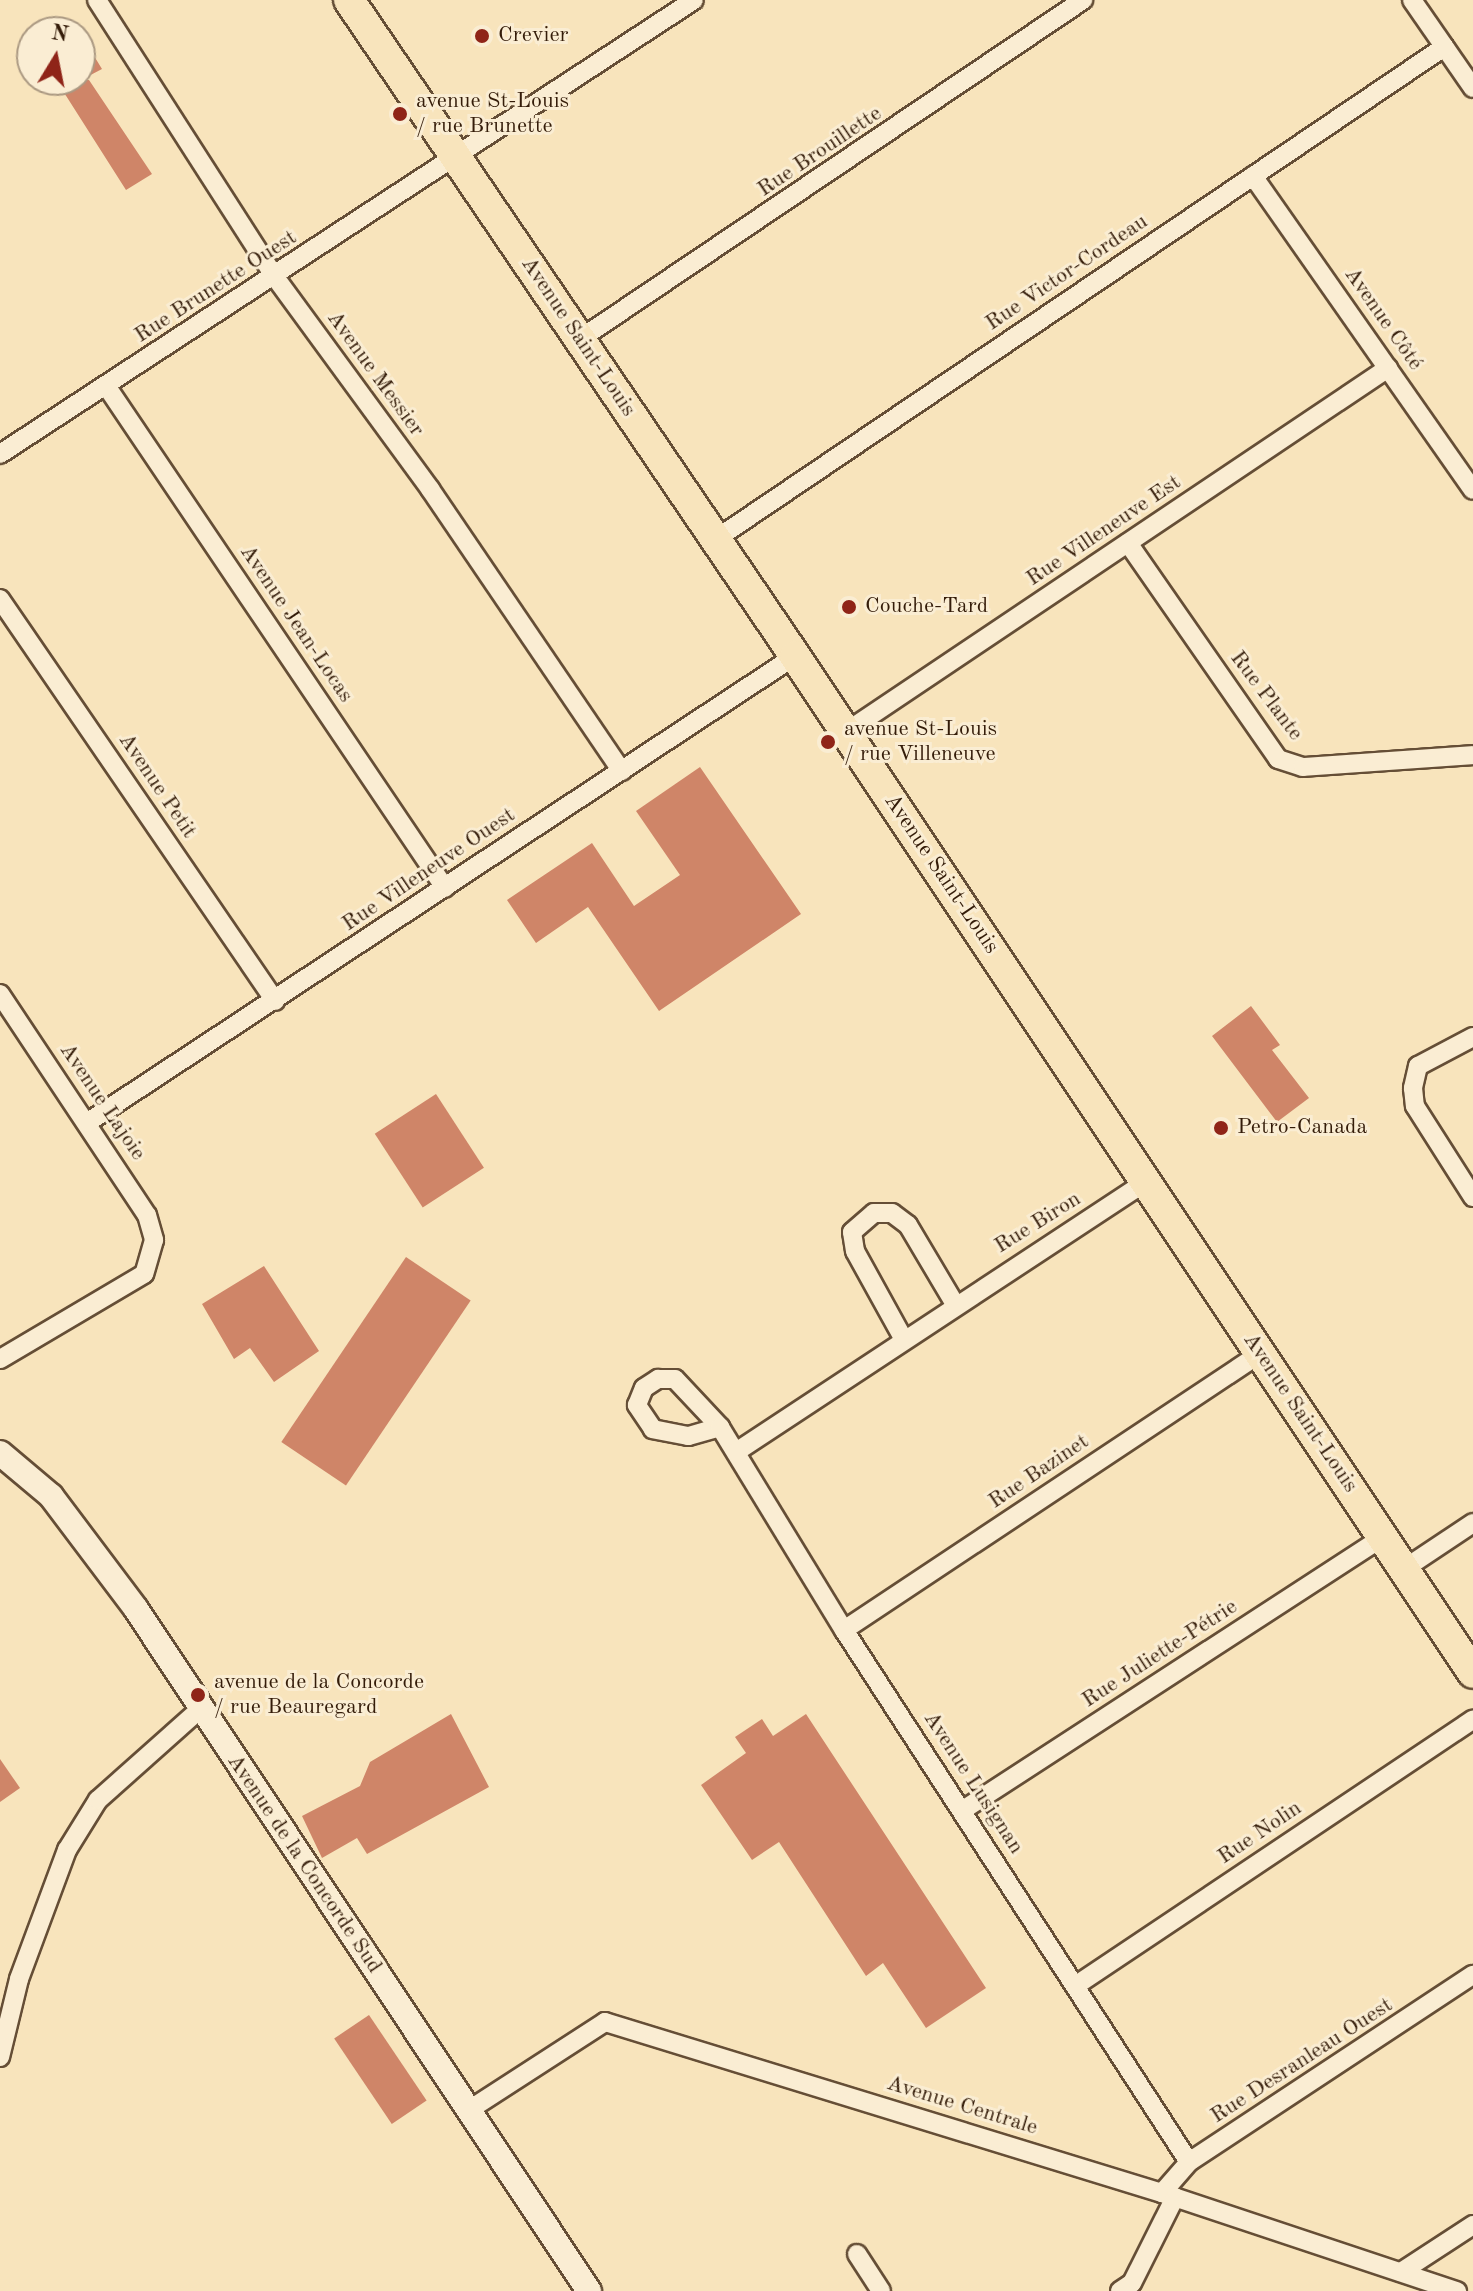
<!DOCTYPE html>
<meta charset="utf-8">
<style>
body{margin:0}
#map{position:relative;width:1473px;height:2291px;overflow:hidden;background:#f8e4bc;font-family:"Old Standard TT",serif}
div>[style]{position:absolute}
.building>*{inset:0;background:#cf8568;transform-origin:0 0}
.roads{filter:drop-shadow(2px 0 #654e36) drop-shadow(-2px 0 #654e36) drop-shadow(0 2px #654e36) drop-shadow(0 -2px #654e36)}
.minor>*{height:18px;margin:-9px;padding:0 9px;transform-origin:9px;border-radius:9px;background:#faedd3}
.tertiary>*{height:24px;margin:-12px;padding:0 12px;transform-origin:12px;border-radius:12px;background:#faedd3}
.primary>*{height:30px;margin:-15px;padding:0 15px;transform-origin:15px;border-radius:15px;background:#f8e4bc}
.dots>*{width:22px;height:22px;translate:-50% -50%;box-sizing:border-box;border:4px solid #faedd3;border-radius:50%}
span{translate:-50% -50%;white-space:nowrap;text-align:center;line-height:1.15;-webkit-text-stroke:6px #faedd3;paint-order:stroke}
.poi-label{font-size:22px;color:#341c09}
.left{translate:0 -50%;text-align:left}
.street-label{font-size:22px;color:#341c09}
.north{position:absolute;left:16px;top:16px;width:80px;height:80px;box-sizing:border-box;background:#faedd3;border:2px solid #ab9982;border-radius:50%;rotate:10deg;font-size:22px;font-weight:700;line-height:32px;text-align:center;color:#341c09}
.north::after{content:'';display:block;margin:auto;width:28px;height:36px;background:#8f2418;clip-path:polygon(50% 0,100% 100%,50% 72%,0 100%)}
</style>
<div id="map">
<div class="building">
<i style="clip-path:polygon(80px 33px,102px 69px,81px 80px,89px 80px,152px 174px,126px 190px,56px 80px,80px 80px)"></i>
<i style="clip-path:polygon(700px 767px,801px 914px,659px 1011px,588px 907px,536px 943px,507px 900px,592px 843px,634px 906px,680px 875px,636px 811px)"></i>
<i style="clip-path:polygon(1251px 1006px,1280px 1045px,1272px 1050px,1309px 1098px,1277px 1122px,1212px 1036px)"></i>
<i style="left:436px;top:1094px;width:88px;height:73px;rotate:57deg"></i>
<i style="left:406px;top:1257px;width:78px;height:223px;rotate:34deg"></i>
<i style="clip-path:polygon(264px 1266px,319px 1351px,274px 1382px,250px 1348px,234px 1359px,202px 1304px)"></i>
<i style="clip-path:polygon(451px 1714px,489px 1787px,367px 1854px,357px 1838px,322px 1858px,302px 1816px,360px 1786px,370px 1762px)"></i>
<i style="clip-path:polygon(806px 1714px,986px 1988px,926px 2028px,883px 1963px,866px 1976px,779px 1842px,752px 1860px,701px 1785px,746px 1753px,735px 1737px,762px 1719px,773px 1736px)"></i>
<i style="clip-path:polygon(0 1759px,20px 1788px,0 1802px)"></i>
<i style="left:369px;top:2015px;width:103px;height:42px;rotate:56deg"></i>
</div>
<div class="roads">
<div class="minor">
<i style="left:97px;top:0;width:329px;rotate:57.3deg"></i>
<i style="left:275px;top:277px;width:263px;rotate:53.8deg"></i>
<i style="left:430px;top:489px;width:341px;rotate:55.8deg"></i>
<i style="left:1412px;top:0;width:107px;rotate:55.3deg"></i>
<i style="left:1253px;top:176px;width:383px;rotate:55deg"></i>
<i style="left:580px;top:339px;width:607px;rotate:-33.98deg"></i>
<i style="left:107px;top:387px;width:604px;rotate:55.99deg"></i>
<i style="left:0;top:454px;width:829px;rotate:-33.19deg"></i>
<i style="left:716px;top:539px;width:879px;rotate:-34.05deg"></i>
<i style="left:1128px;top:543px;width:263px;rotate:55.2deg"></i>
<i style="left:1278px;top:759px;width:26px;rotate:18deg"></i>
<i style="left:1303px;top:767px;width:170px;rotate:-4deg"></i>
<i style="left:0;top:599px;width:487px;rotate:55.6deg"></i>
<i style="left:846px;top:732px;width:653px;rotate:-33.88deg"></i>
<i style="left:0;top:994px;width:265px;rotate:56.4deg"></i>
<i style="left:147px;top:1215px;width:26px;rotate:74deg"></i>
<i style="left:154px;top:1240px;width:35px;rotate:106deg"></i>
<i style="left:144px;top:1274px;width:167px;rotate:149.4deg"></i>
<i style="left:1473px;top:1037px;width:62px;rotate:152.2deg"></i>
<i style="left:1418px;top:1066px;width:23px;rotate:103deg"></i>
<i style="left:1413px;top:1088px;width:18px;rotate:84deg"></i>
<i style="left:1415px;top:1106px;width:108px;rotate:57.5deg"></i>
<i style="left:88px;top:1122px;width:847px;rotate:-33.39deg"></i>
<i style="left:903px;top:1338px;width:99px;rotate:-118.9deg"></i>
<i style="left:855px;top:1251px;width:19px;rotate:-99deg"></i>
<i style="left:852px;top:1232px;width:29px;rotate:-41deg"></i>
<i style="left:874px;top:1213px;width:18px"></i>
<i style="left:892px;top:1213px;width:20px;rotate:37deg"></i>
<i style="left:908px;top:1225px;width:92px;rotate:59.3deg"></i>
<i style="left:720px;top:1427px;width:33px;rotate:164deg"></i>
<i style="left:688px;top:1436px;width:36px;rotate:-169deg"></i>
<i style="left:653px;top:1429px;width:29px;rotate:-124deg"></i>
<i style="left:637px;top:1405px;width:18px;rotate:-68deg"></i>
<i style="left:644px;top:1388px;width:17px;rotate:-33deg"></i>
<i style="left:658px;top:1379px;width:17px"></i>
<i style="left:675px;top:1379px;width:66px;rotate:46.8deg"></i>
<i style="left:720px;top:1427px;width:238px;rotate:58.6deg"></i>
<i style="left:844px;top:1630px;width:634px;rotate:57.04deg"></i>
<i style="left:736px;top:1452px;width:491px;rotate:-33.4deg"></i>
<i style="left:1404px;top:1569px;width:83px;rotate:-33.7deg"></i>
<i style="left:844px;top:1630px;width:499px;rotate:-33.6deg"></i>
<i style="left:963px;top:1810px;width:501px;rotate:-33.02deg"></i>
<i style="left:1075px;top:1986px;width:479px;rotate:-33.8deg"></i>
<i style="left:0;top:2057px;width:80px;rotate:-76.3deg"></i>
<i style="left:19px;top:1979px;width:138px;rotate:-69.6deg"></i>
<i style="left:67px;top:1850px;width:59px;rotate:-58.2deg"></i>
<i style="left:98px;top:1800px;width:137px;rotate:-41.7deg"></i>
<i style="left:469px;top:2110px;width:162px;rotate:-32.9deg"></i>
<i style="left:605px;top:2022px;width:583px;rotate:17.07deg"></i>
<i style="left:1162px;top:2193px;width:311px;rotate:18.4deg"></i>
<i style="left:1162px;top:2193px;width:41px;rotate:-48.9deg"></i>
<i style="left:1189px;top:2162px;width:340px;rotate:-33.4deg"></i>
<i style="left:857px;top:2254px;width:44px;rotate:57deg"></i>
<i style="left:1401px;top:2272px;width:86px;rotate:-33.1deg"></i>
<i style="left:1120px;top:2291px;width:14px;rotate:-34deg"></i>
<i style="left:1132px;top:2283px;width:96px;rotate:-63.4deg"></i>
</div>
<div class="tertiary">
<i style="left:0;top:1453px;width:67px;rotate:40.1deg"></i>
<i style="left:51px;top:1496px;width:141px;rotate:53deg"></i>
<i style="left:136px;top:1609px;width:819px;rotate:56.41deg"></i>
</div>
<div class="primary">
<i style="left:349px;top:0;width:793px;rotate:55.79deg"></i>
<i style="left:795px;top:656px;width:1222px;rotate:56.31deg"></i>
</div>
</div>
<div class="dots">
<i style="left:482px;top:36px;background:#8f2418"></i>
<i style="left:400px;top:114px;background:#8f2418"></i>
<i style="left:849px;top:607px;background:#8f2418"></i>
<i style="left:828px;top:742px;background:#8f2418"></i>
<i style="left:1221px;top:1128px;background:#8f2418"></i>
<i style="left:198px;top:1695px;background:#8f2418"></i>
</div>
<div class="poi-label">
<span class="left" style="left:498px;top:36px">Crevier</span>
<span class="left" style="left:416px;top:114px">avenue St-Louis<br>/ rue Brunette</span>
<span class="left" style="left:865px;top:607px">Couche-Tard</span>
<span class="left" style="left:844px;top:742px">avenue St-Louis<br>/ rue Villeneuve</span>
<span class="left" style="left:1237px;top:1128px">Petro-Canada</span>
<span class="left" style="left:214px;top:1695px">avenue de la Concorde<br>/ rue Beauregard</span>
</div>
<div class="street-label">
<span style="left:820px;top:152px;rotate:-34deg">Rue Brouillette</span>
<span style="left:1067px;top:273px;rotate:-34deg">Rue Victor-Cordeau</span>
<span style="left:216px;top:287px;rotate:-33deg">Rue Brunette Ouest</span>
<span style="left:1383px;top:319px;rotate:55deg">Avenue Côté</span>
<span style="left:578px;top:337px;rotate:56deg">Avenue Saint-Louis</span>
<span style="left:375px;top:374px;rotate:54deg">Avenue Messier</span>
<span style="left:1104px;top:531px;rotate:-34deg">Rue Villeneuve Est</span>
<span style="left:296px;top:624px;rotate:56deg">Avenue Jean-Locas</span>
<span style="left:1266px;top:696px;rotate:53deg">Rue Plante</span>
<span style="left:157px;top:786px;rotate:56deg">Avenue Petit</span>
<span style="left:429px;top:870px;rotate:-34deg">Rue Villeneuve Ouest</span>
<span style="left:941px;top:874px;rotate:56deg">Avenue Saint-Louis</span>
<span style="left:102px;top:1102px;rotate:56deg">Avenue Lajoie</span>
<span style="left:1038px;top:1223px;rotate:-32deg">Rue Biron</span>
<span style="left:1300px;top:1413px;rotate:56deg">Avenue Saint-Louis</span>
<span style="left:1039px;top:1472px;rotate:-34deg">Rue Bazinet</span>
<span style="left:1160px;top:1654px;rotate:-33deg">Rue Juliette-Pétrie</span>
<span style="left:973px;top:1783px;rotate:57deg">Avenue Lusignan</span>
<span style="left:1260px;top:1833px;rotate:-34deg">Rue Nolin</span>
<span style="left:304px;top:1864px;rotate:56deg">Avenue de la Concorde Sud</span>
<span style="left:1302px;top:2061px;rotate:-33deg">Rue Desranleau Ouest</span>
<span style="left:962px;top:2106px;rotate:17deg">Avenue Centrale</span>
</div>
<div class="north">N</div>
</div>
